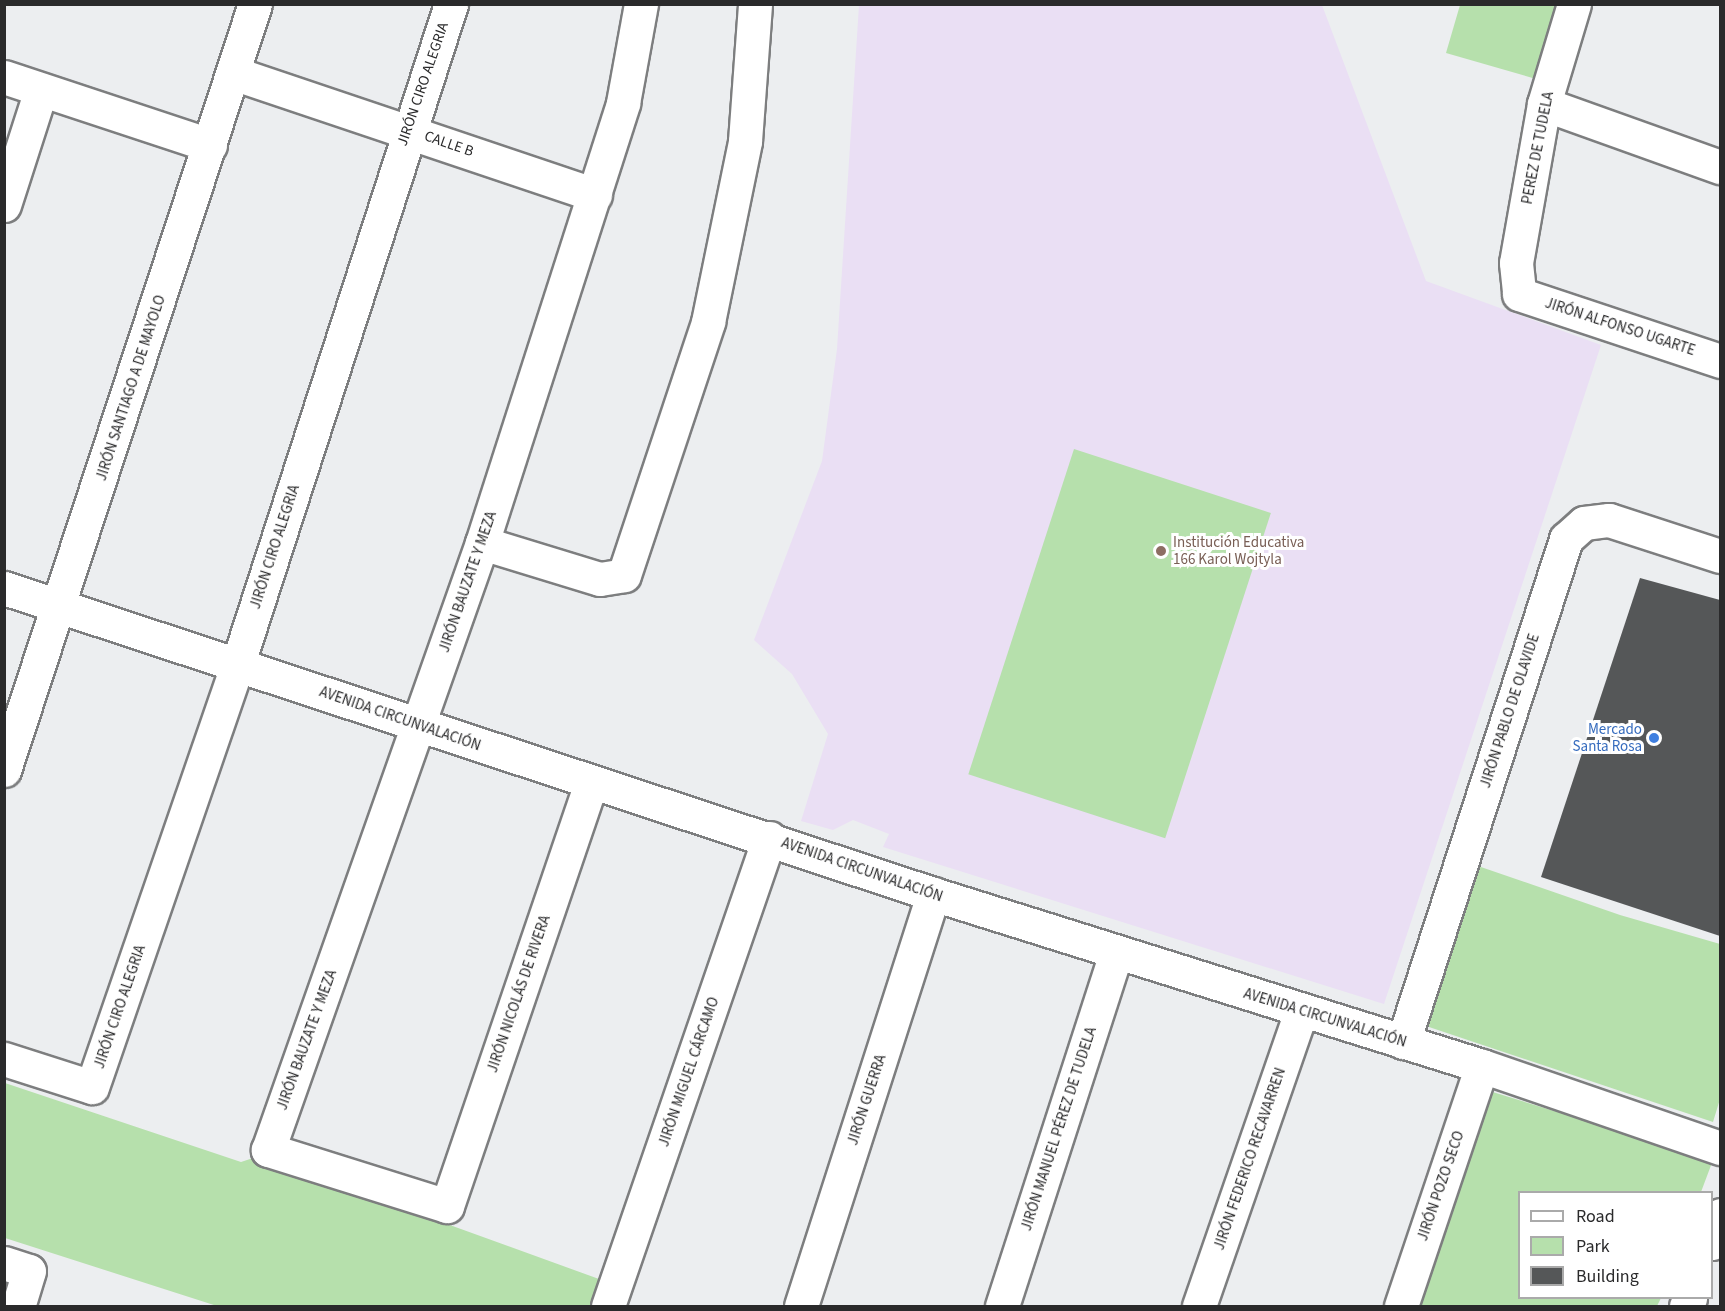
<!DOCTYPE html>
<meta charset="utf-8">
<style>
body{margin:0}
#map{position:relative;width:1725px;height:1311px;overflow:hidden;background:#eceef0;font-family:"Source Sans 3",sans-serif}
div>[style]{position:absolute}
.education>*{inset:0;background:#eadff4}
.green>*{inset:0;background:#b6e0ac;transform-origin:0 0}
.building>*{inset:0;background:#555758}
.roads{filter:drop-shadow(2px 0 #7d7e7f) drop-shadow(-2px 0 #7d7e7f) drop-shadow(0 2px #7d7e7f) drop-shadow(0 -2px #7d7e7f)}
.minor>*{height:33px;margin:-16.5px;padding:0 16.5px;transform-origin:16.5px;border-radius:16.5px;background:#fff}
.dots>*{width:16px;height:16px;translate:-50% -50%;box-sizing:border-box;border:3px solid #fff;border-radius:50%}
span{translate:-50% -50%;white-space:nowrap;text-align:center;line-height:1.15;-webkit-text-stroke:6px #fff;paint-order:stroke}
.street-label{font-size:15px;color:#2a2a2b}
.education-label{font-size:15px;color:#785e54}
.left{translate:0 -50%;text-align:left}
.shop-label{font-size:15px;color:#366cbe}
.right{translate:-100% -50%;text-align:right}
.frame{position:absolute;inset:0;border:6px solid #2a2a2b;pointer-events:none}
.legend{position:absolute;left:1518px;top:1191px;width:195px;height:108px;box-sizing:border-box;background:#fff;border:2px solid #aaa;margin:0;padding:8px 10px;list-style:none;font-size:18px;color:#2a2a2b}
.legend li{display:flex;align-items:center;gap:12px;height:30px}
.legend b{width:30px;border:2px solid #aaa}
</style>
<div id="map">
<div class="education">
<i style="clip-path:polygon(859px 5px,1322px 5px,1426px 281px,1601px 345px,1384px 1004px,883px 847px,889px 834px,853px 820px,833px 830px,801px 821px,828px 734px,792px 674px,754px 640px,822px 461px,837px 349px)"></i>
</div>
<div class="green">
<i style="clip-path:polygon(1460px 5px,1558px 5px,1536px 79px,1446px 53px)"></i>
<i style="left:1074px;top:449px;width:207px;height:342px;rotate:18deg"></i>
<i style="clip-path:polygon(1478px 866px,1620px 915px,1720px 944px,1720px 1099px,1713px 1122px,1426px 1026px)"></i>
<i style="clip-path:polygon(5px 1083px,241px 1162px,259px 1156px,599px 1279px,590px 1306px,217px 1306px,5px 1238px)"></i>
<i style="clip-path:polygon(1483px 1089px,1713px 1160px,1701px 1192px,1520px 1192px,1520px 1298px,1661px 1298px,1657px 1306px,1413px 1306px)"></i>
</div>
<div class="building">
<i style="clip-path:polygon(1640px 578px,1720px 600px,1720px 936px,1541px 877px)"></i>
</div>
<div class="roads">
<div class="minor">
<i style="left:1574px;top:4px;width:104px;rotate:106.7deg"></i>
<i style="left:1544px;top:104px;width:161px;rotate:100deg"></i>
<i style="left:1516px;top:263px;width:31px;rotate:84deg"></i>
<i style="left:1519px;top:294px;width:212px;rotate:18.4deg"></i>
<i style="left:233px;top:73px;width:382px;rotate:18.6deg"></i>
<i style="left:4px;top:77px;width:217px;rotate:18.3deg"></i>
<i style="left:1544px;top:104px;width:187px;rotate:19.7deg"></i>
<i style="left:4px;top:205px;width:121px;rotate:-72.2deg"></i>
<i style="left:482px;top:543px;width:123px;rotate:17deg"></i>
<i style="left:600px;top:579px;width:24px;rotate:-9deg"></i>
<i style="left:624px;top:575px;width:267px;rotate:-71.6deg"></i>
<i style="left:708px;top:322px;width:185px;rotate:-78.4deg"></i>
<i style="left:745px;top:141px;width:137px;rotate:-85.8deg"></i>
<i style="left:4px;top:588px;width:978px;rotate:18.23deg"></i>
<i style="left:933px;top:894px;width:575px;rotate:17.4deg"></i>
<i style="left:1482px;top:1066px;width:252px;rotate:19deg"></i>
<i style="left:4px;top:770px;width:806px;rotate:-71.86deg"></i>
<i style="left:591px;top:783px;width:447px;rotate:108.8deg"></i>
<i style="left:447px;top:1206px;width:188px;rotate:-162.6deg"></i>
<i style="left:268px;top:1150px;width:644px;rotate:-70.58deg"></i>
<i style="left:482px;top:543px;width:462px;rotate:-72.2deg"></i>
<i style="left:623px;top:103px;width:101px;rotate:-79.7deg"></i>
<i style="left:1403px;top:1042px;width:529px;rotate:-72.04deg"></i>
<i style="left:1566px;top:539px;width:24px;rotate:-42deg"></i>
<i style="left:1584px;top:523px;width:25px;rotate:-7deg"></i>
<i style="left:1609px;top:520px;width:117px;rotate:18deg"></i>
<i style="left:4px;top:1059px;width:92px;rotate:17.7deg"></i>
<i style="left:92px;top:1087px;width:448px;rotate:-71deg"></i>
<i style="left:238px;top:663px;width:693px;rotate:-72.09deg"></i>
<i style="left:1712px;top:1243px;width:29px;rotate:-74deg"></i>
<i style="left:4px;top:1263px;width:26px;rotate:18deg"></i>
<i style="left:29px;top:1271px;width:37px;rotate:107deg"></i>
<i style="left:608px;top:1306px;width:495px;rotate:-71deg"></i>
<i style="left:801px;top:1306px;width:433px;rotate:-72.2deg"></i>
<i style="left:1002px;top:1306px;width:372px;rotate:-72.1deg"></i>
<i style="left:1199px;top:1306px;width:311px;rotate:-70.9deg"></i>
<i style="left:1401px;top:1306px;width:253px;rotate:-71.4deg"></i>
<i style="left:1686px;top:1306px;width:9px;rotate:-63deg"></i>
</div>
</div>
<div class="dots">
<i style="left:1161px;top:551px;background:#8d6e63"></i>
<i style="left:1654px;top:738px;background:#3f7fe0"></i>
</div>
<div class="street-label">
<span style="left:423px;top:84px;rotate:-71deg">JIRÓN CIRO ALEGRIA</span>
<span style="left:449px;top:144px;rotate:19deg">CALLE B</span>
<span style="left:1538px;top:148px;rotate:-79deg">PEREZ DE TUDELA</span>
<span style="left:1620px;top:327px;rotate:18deg">JIRÓN ALFONSO UGARTE</span>
<span style="left:131px;top:388px;rotate:-72deg">JIRÓN SANTIAGO A DE MAYOLO</span>
<span style="left:275px;top:547px;rotate:-72deg">JIRÓN CIRO ALEGRIA</span>
<span style="left:468px;top:582px;rotate:-71deg">JIRÓN BAUZATE Y MEZA</span>
<span style="left:1510px;top:711px;rotate:-72deg">JIRÓN PABLO DE OLAVIDE</span>
<span style="left:400px;top:719px;rotate:19deg">AVENIDA CIRCUNVALACIÓN</span>
<span style="left:862px;top:870px;rotate:19deg">AVENIDA CIRCUNVALACIÓN</span>
<span style="left:519px;top:994px;rotate:-71deg">JIRÓN NICOLÁS DE RIVERA</span>
<span style="left:120px;top:1007px;rotate:-71deg">JIRÓN CIRO ALEGRIA</span>
<span style="left:1325px;top:1018px;rotate:17deg">AVENIDA CIRCUNVALACIÓN</span>
<span style="left:307px;top:1040px;rotate:-70deg">JIRÓN BAUZATE Y MEZA</span>
<span style="left:689px;top:1072px;rotate:-71deg">JIRÓN MIGUEL CÁRCAMO</span>
<span style="left:867px;top:1100px;rotate:-72deg">JIRÓN GUERRA</span>
<span style="left:1059px;top:1129px;rotate:-72deg">JIRÓN MANUEL PÉREZ DE TUDELA</span>
<span style="left:1250px;top:1159px;rotate:-71deg">JIRÓN FEDERICO RECAVARREN</span>
<span style="left:1441px;top:1186px;rotate:-71deg">JIRÓN POZO SECO</span>
</div>
<div class="education-label">
<span class="left" style="left:1173px;top:551px">Institución Educativa<br>166 Karol Wojtyla</span>
</div>
<div class="shop-label">
<span class="right" style="left:1642px;top:738px">Mercado<br>Santa Rosa</span>
</div>
<div class="frame"></div>
<ul class="legend">
<li><b style="height:8px;background:#fff"></b>Road</li>
<li><b style="height:16px;background:#b6e0ac"></b>Park</li>
<li><b style="height:16px;background:#555758"></b>Building</li>
</ul>
</div>
